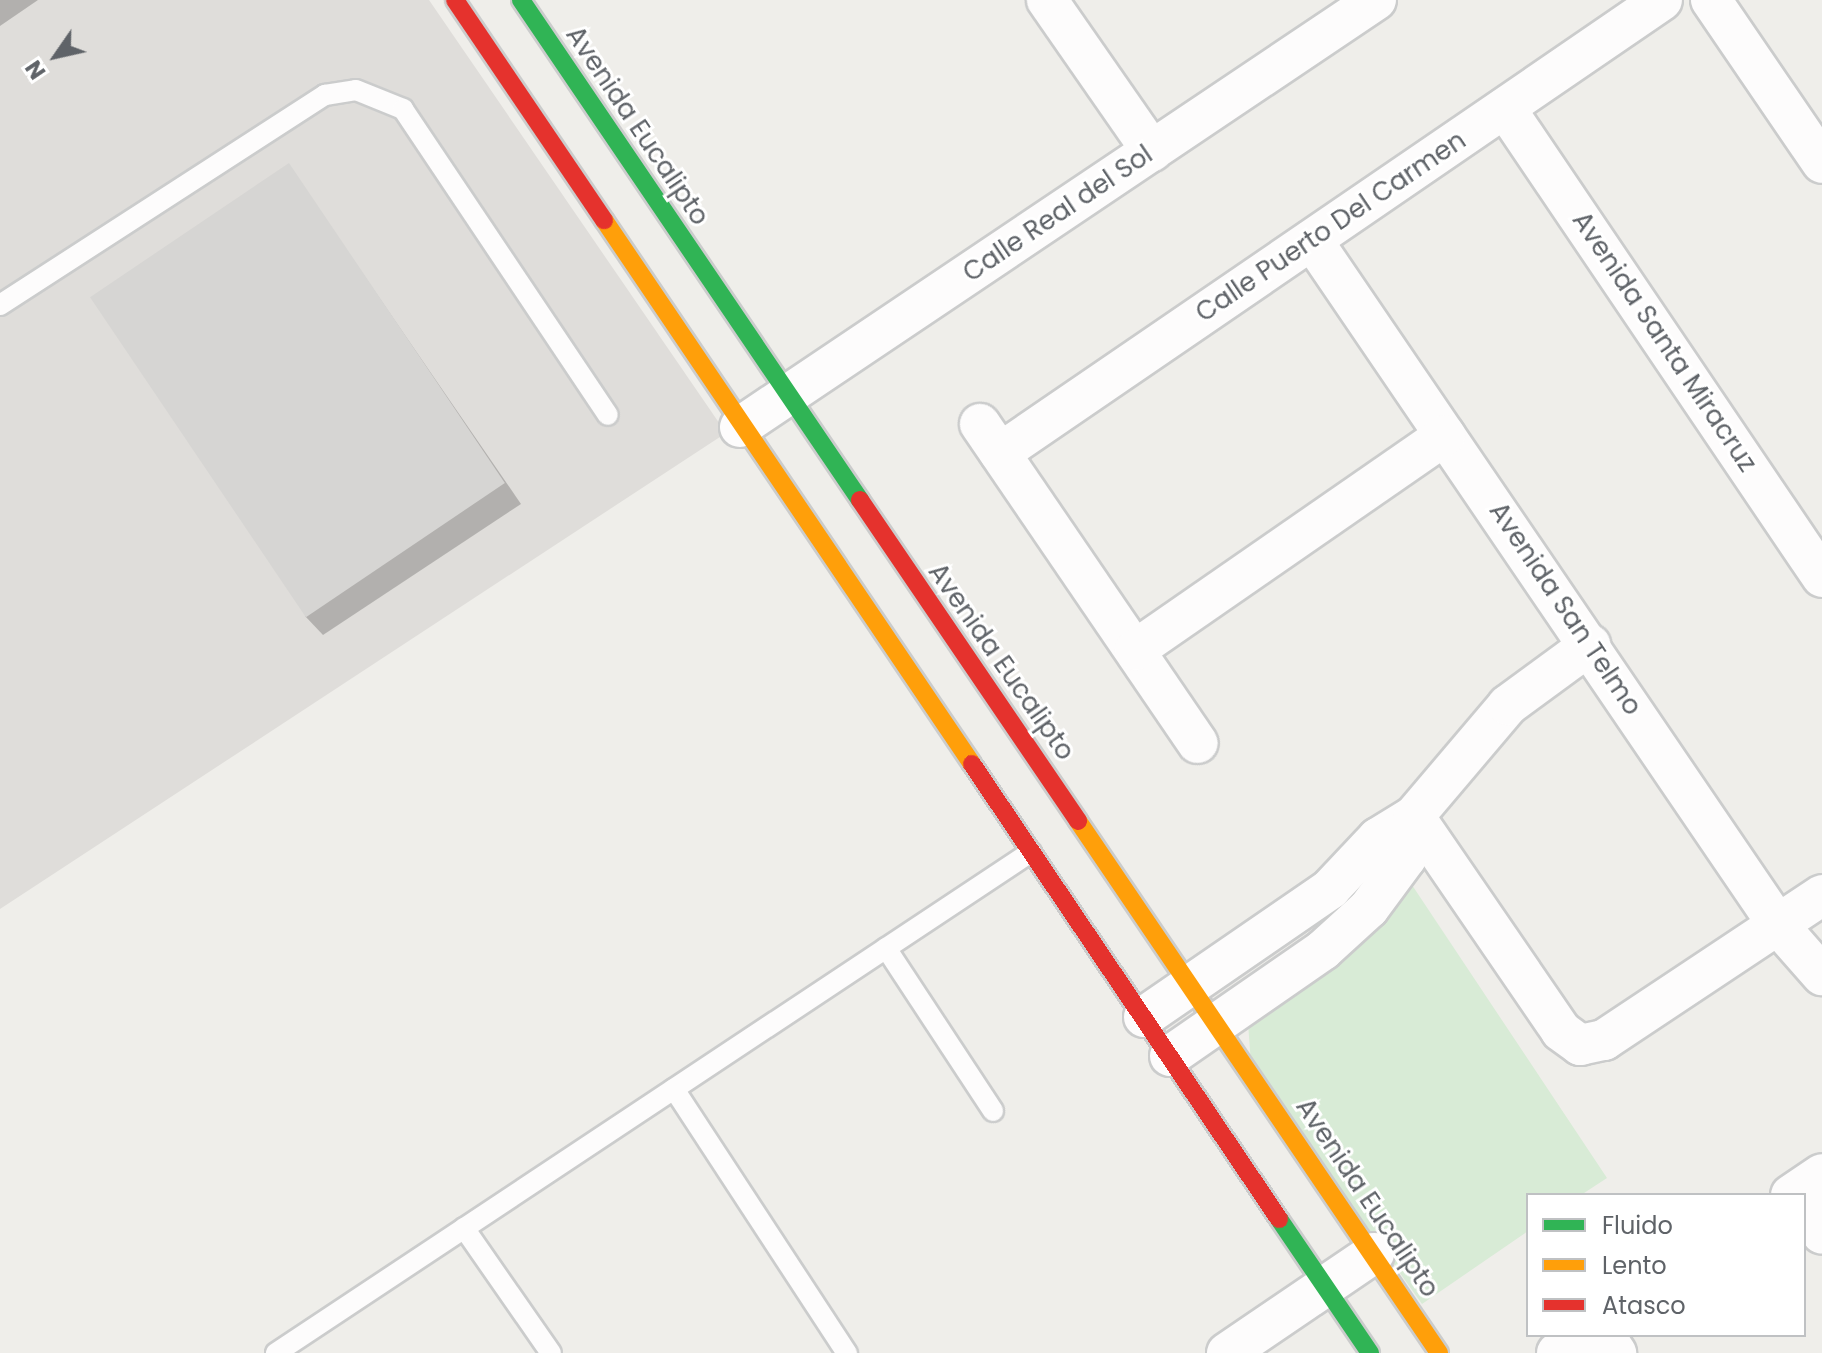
<!DOCTYPE html>
<style>
body{margin:0}
#map{position:relative;width:1822px;height:1353px;overflow:hidden;background:#efeeea;font-family:Poppins,sans-serif}
div>[style]{position:absolute}
.industrial>*{inset:0;background:#dfddda}
.green>*{inset:0;background:#d8ebd6}
.shadow>*{inset:0;background:#0003}
.building>*{inset:0;background:#d6d5d3;transform-origin:0 0}
.roads{filter:drop-shadow(2px 0 #cbcccc) drop-shadow(-2px 0 #cbcccc) drop-shadow(0 2px #cbcccc) drop-shadow(0 -2px #cbcccc)}
.lane>*{height:20px;margin:-10px;padding:0 10px;transform-origin:10px;border-radius:10px;background:#fdfcfc}
.street>*{height:40px;margin:-20px;padding:0 20px;transform-origin:20px;border-radius:20px;background:#fdfcfc}
.fast>*{height:18px;margin:-9px;padding:0 9px;transform-origin:9px;border-radius:9px;background:#30b455}
.slow>*{height:18px;margin:-9px;padding:0 9px;transform-origin:9px;border-radius:9px;background:#ff9f0a}
.jam>*{height:18px;margin:-9px;padding:0 9px;transform-origin:9px;border-radius:9px;background:#e5322d}
span{translate:-50% -50%;white-space:nowrap;text-align:center;line-height:1.15;-webkit-text-stroke:6px #fff;paint-order:stroke}
.street-label{font-size:26px;color:#5f6368}
.legend{position:absolute;left:1526px;top:1193px;width:280px;height:144px;box-sizing:border-box;background:#fff;border:2px solid #bfc1c3;margin:0;padding:10px 14px;list-style:none;font-size:24px;color:#5f6368}
.legend li{display:flex;align-items:center;gap:16px;height:40px}
.legend b{width:40px;border:2px solid #bfc1c3}
.north{position:absolute;left:16px;top:16px;width:80px;height:80px;-webkit-text-stroke:6px #fff;paint-order:stroke;rotate:236deg;font-size:22px;font-weight:700;line-height:32px;text-align:center;color:#5f6368}
.north::after{content:'';display:block;margin:auto;width:28px;height:36px;background:#5f6368;clip-path:polygon(50% 0,100% 100%,50% 72%,0 100%)}
</style>
<div id="map">
<div class="industrial">
<i style="clip-path:polygon(0 0,429px 0,726px 433px,0 909px)"></i>
</div>
<div class="green">
<i style="clip-path:polygon(1410px 882px,1607px 1178px,1581px 1195px,1528px 1195px,1528px 1231px,1422px 1304px,1251px 1064px,1248px 1023px)"></i>
</div>
<div class="shadow">
<i style="clip-path:polygon(0 0,38px 0,0 26px)"></i>
<i style="clip-path:polygon(288px 165px,521px 504px,323px 635px,305px 616px)"></i>
</div>
<div class="building">
<i style="left:289px;top:163px;width:386px;height:240px;rotate:56deg"></i>
</div>
<div class="roads">
<div class="lane">
<i style="left:0;top:305px;width:387px;rotate:-32.9deg"></i>
<i style="left:325px;top:95px;width:31px;rotate:-9deg"></i>
<i style="left:356px;top:90px;width:51px;rotate:22deg"></i>
<i style="left:403px;top:109px;width:368px;rotate:56.2deg"></i>
<i style="left:886px;top:948px;width:195px;rotate:56.7deg"></i>
<i style="left:674px;top:1089px;width:316px;rotate:56.8deg"></i>
<i style="left:464px;top:1228px;width:152px;rotate:55.2deg"></i>
<i style="left:276px;top:1353px;width:906px;rotate:-33.57deg"></i>
</div>
<div class="street">
<i style="left:1047px;top:0;width:184px;rotate:55.2deg"></i>
<i style="left:1711px;top:0;width:197px;rotate:55.7deg"></i>
<i style="left:1505px;top:108px;width:566px;rotate:55.94deg"></i>
<i style="left:1312px;top:240px;width:828px;rotate:55.77deg"></i>
<i style="left:1778px;top:925px;width:67px;rotate:48.7deg"></i>
<i style="left:980px;top:424px;width:386px;rotate:55.7deg"></i>
<i style="left:740px;top:427px;width:766px;rotate:-33.88deg"></i>
<i style="left:1000px;top:453px;width:802px;rotate:-34.38deg"></i>
<i style="left:1135px;top:650px;width:377px;rotate:-34.7deg"></i>
<i style="left:1414px;top:816px;width:260px;rotate:55.6deg"></i>
<i style="left:1561px;top:1031px;width:24px;rotate:36deg"></i>
<i style="left:1580px;top:1045px;width:25px;rotate:-12deg"></i>
<i style="left:1604px;top:1040px;width:262px;rotate:-33.6deg"></i>
<i style="left:1144px;top:1017px;width:226px;rotate:-34.5deg"></i>
<i style="left:1330px;top:889px;width:70px;rotate:-46.7deg"></i>
<i style="left:1378px;top:838px;width:42px;rotate:-31.4deg"></i>
<i style="left:1414px;top:816px;width:145px;rotate:-49.7deg"></i>
<i style="left:1508px;top:705px;width:102px;rotate:-36.2deg"></i>
<i style="left:1170px;top:1056px;width:186px;rotate:-34.7deg"></i>
<i style="left:1323px;top:950px;width:62px;rotate:-42.4deg"></i>
<i style="left:1369px;top:908px;width:62px;rotate:-53.5deg"></i>
<i style="left:1406px;top:858px;width:43px;rotate:-79.2deg"></i>
<i style="left:1791px;top:1195px;width:37px;rotate:-34deg"></i>
<i style="left:1804px;top:1207px;width:32px;rotate:56deg"></i>
<i style="left:1604px;top:1335px;width:22px;rotate:56deg"></i>
<i style="left:1227px;top:1353px;width:178px;rotate:-34.2deg"></i>
<i style="left:1557px;top:1353px;width:32px;rotate:-35deg"></i>
</div>
<div class="fast">
<i style="left:521px;top:0;width:604px;rotate:55.86deg"></i>
<i style="left:1279px;top:1219px;width:162px;rotate:55.8deg"></i>
</div>
<div class="slow">
<i style="left:604px;top:220px;width:657px;rotate:55.92deg"></i>
<i style="left:1078px;top:821px;width:643px;rotate:55.84deg"></i>
</div>
<div class="jam">
<i style="left:455px;top:0;width:266px;rotate:55.9deg"></i>
<i style="left:860px;top:500px;width:388px;rotate:55.8deg"></i>
<i style="left:972px;top:764px;width:549px;rotate:55.99deg"></i>
</div>
</div>
<div class="street-label">
<span style="left:637px;top:126px;rotate:56deg">Avenida Eucalipto</span>
<span style="left:1058px;top:214px;rotate:-34deg">Calle Real del Sol</span>
<span style="left:1331px;top:227px;rotate:-34deg">Calle Puerto Del Carmen</span>
<span style="left:1664px;top:342px;rotate:56deg">Avenida Santa Miracruz</span>
<span style="left:1565px;top:609px;rotate:56deg">Avenida San Telmo</span>
<span style="left:1001px;top:662px;rotate:55deg">Avenida Eucalipto</span>
<span style="left:1367px;top:1198px;rotate:56deg">Avenida Eucalipto</span>
</div>
<ul class="legend">
<li><b style="height:10px;background:#30b455"></b>Fluido</li>
<li><b style="height:10px;background:#ff9f0a"></b>Lento</li>
<li><b style="height:10px;background:#e5322d"></b>Atasco</li>
</ul>
<div class="north">N</div>
</div>
